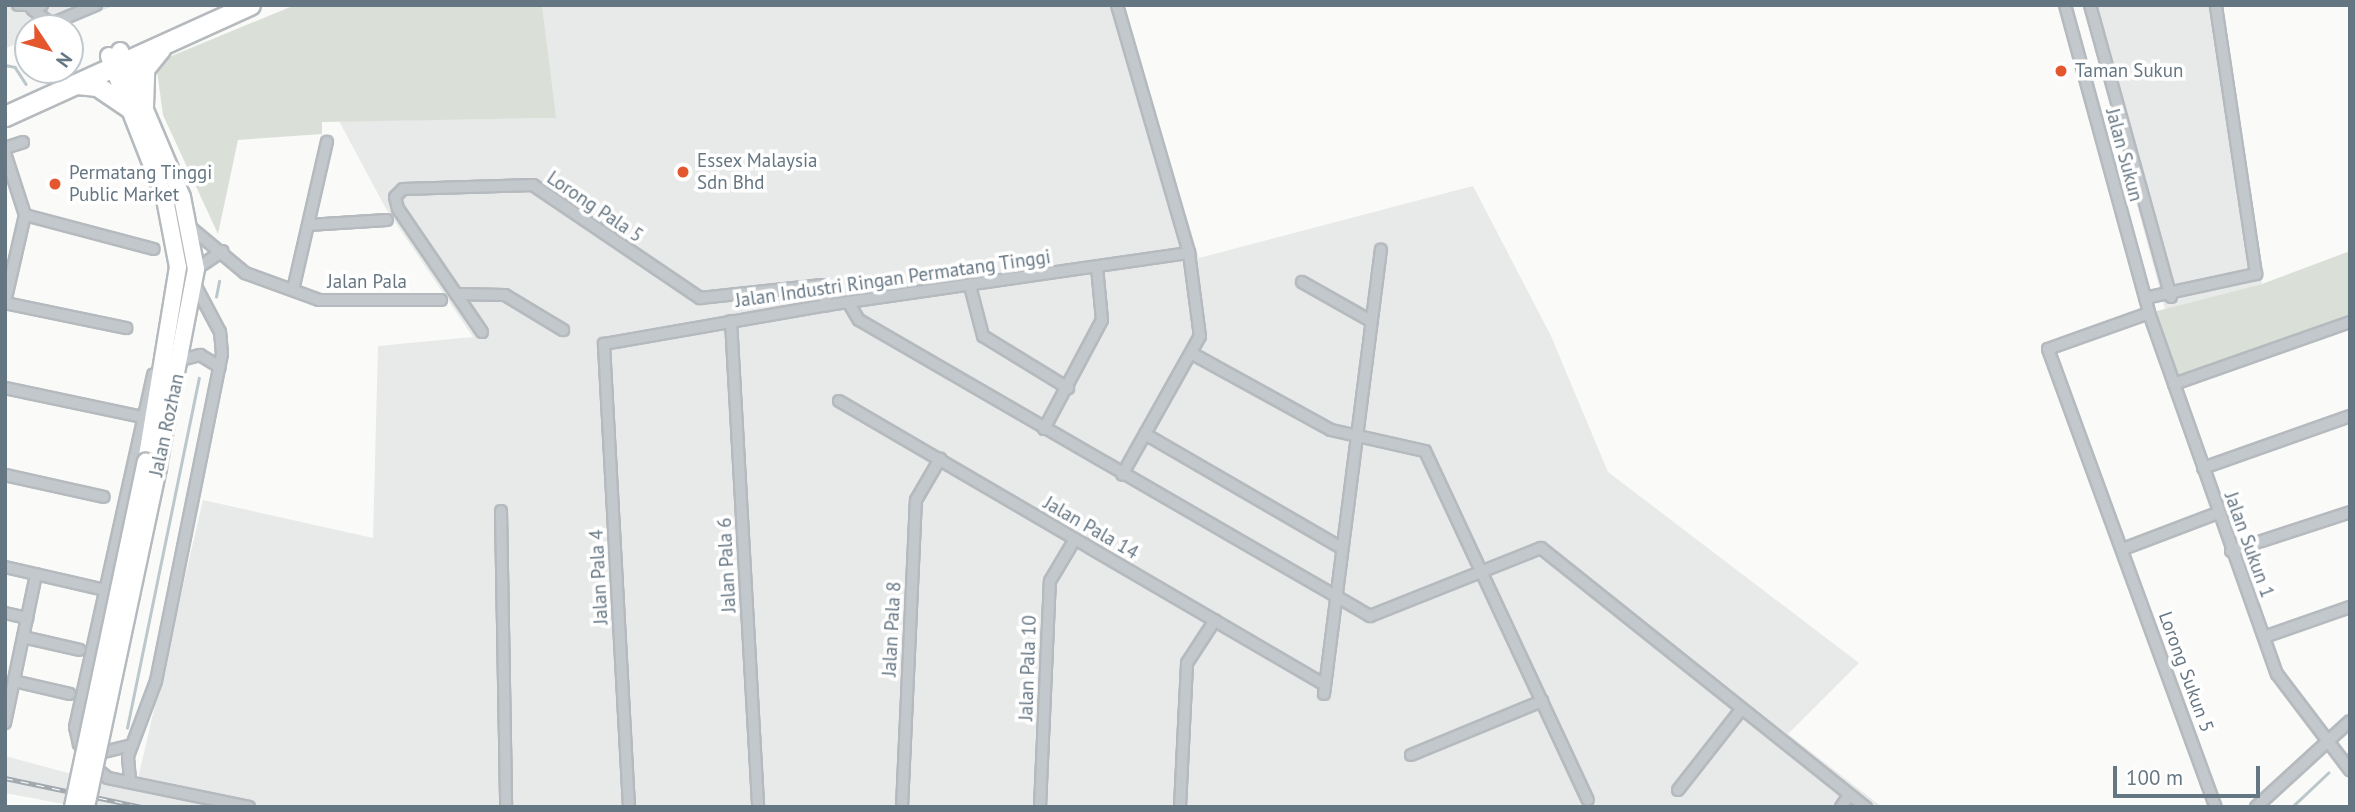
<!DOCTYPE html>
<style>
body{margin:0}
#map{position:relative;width:2355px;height:812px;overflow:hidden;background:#fafaf8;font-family:"PT Sans",sans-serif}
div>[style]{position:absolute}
.built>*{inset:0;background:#e8e9e9}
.green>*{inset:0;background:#dadfd7}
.stream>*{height:2.5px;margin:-1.25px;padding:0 1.25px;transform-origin:1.25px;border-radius:1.25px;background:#bbc7cb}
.roads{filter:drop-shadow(2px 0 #b5babe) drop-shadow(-2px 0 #b5babe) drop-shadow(0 2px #b5babe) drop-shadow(0 -2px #b5babe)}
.street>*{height:10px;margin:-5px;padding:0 5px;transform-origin:5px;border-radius:5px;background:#c3c8cc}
.primary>*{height:16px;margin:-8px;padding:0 8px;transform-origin:8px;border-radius:8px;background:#fff}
.highway>*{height:19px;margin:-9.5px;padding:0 9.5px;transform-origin:9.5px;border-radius:9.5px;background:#fff}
.rail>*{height:5px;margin-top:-2.5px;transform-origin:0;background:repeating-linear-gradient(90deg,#fff 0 8px,#a2aab0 0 16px);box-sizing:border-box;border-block:2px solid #a2aab0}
.bridges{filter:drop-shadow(2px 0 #b5babe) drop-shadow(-2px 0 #b5babe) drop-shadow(0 2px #b5babe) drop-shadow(0 -2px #b5babe)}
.primary-bridge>*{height:16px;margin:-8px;padding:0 8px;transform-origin:8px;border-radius:8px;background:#fff}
.dots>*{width:19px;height:19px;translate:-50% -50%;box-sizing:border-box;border:4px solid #fff;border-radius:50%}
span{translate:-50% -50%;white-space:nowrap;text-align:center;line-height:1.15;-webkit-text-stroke:7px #fff;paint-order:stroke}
.poi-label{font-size:19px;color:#657683}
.left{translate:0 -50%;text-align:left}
.street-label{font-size:19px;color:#657683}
.frame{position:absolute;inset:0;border:7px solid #657683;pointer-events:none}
.north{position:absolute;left:14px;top:14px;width:70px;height:70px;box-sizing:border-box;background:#fff;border:2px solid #c1c8cd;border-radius:50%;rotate:126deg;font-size:19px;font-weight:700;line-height:28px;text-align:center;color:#657683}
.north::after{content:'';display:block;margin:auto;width:24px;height:32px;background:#e4572e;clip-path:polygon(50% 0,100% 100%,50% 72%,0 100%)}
.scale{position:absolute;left:2113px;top:766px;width:147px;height:32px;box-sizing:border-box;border:4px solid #657683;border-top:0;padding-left:9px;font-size:21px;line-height:24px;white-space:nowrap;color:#657683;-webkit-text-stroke:5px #fff;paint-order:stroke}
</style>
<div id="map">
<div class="built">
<i style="clip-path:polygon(5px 5px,116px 5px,58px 28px,28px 28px,28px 40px,5px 48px)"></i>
<i style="clip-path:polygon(542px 5px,1123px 5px,1199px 258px,1473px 186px,1551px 336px,1608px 472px,1859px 663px,1788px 734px,1882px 807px,80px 807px,5px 793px,5px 756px,135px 791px,203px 500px,373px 538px,378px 346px,473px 337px,385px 207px,339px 121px,555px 118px)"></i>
<i style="clip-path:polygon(2083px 5px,2221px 5px,2262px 284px,2165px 309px)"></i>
</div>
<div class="green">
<i style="clip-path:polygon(295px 5px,542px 5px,556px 118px,322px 122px,322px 134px,238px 140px,218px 234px,163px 115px,157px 71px,169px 57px)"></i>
<i style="clip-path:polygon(2350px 251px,2350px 321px,2174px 384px,2149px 313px,2262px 284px)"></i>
</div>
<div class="stream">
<i style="left:5px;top:65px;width:10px;rotate:11deg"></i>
<i style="left:15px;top:67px;width:20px;rotate:57deg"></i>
<i style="left:216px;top:297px;width:16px;rotate:-79deg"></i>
<i style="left:127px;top:728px;width:357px;rotate:-78.4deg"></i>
<i style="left:2348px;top:754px;width:3px;rotate:-45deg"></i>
<i style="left:2292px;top:807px;width:50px;rotate:-43.4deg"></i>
</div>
<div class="roads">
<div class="street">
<i style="left:18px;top:5px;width:24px"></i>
<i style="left:1117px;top:5px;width:258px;rotate:73.8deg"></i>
<i style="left:1189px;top:253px;width:84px;rotate:82.5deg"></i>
<i style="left:1200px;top:336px;width:159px;rotate:119.3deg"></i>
<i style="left:2065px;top:5px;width:319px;rotate:74.7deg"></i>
<i style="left:2149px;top:313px;width:383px;rotate:70.5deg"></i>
<i style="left:2277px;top:674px;width:121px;rotate:52.8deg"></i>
<i style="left:2090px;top:5px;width:303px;rotate:74.5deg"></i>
<i style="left:32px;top:9px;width:24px;rotate:38deg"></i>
<i style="left:51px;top:24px;width:49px;rotate:-22.9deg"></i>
<i style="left:5px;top:148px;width:19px;rotate:-18deg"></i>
<i style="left:5px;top:153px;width:65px;rotate:72.1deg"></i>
<i style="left:25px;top:215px;width:89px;rotate:102.9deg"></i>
<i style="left:25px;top:215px;width:133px;rotate:14.8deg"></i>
<i style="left:308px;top:225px;width:79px;rotate:-3.6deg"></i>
<i style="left:190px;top:227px;width:72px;rotate:39.9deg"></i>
<i style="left:245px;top:273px;width:79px;rotate:20deg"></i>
<i style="left:319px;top:300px;width:122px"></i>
<i style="left:196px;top:269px;width:32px;rotate:-34deg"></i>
<i style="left:1302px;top:282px;width:79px;rotate:29.5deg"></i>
<i style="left:970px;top:286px;width:52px;rotate:75.4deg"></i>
<i style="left:983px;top:336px;width:100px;rotate:31.5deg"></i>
<i style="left:293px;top:290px;width:152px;rotate:-77.1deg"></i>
<i style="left:456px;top:294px;width:49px;rotate:1.2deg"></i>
<i style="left:505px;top:295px;width:68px;rotate:31.1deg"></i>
<i style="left:2145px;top:298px;width:114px;rotate:-12.2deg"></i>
<i style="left:2256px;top:274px;width:272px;rotate:-98.5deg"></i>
<i style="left:848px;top:302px;width:21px;rotate:59deg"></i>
<i style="left:859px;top:320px;width:591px;rotate:30.08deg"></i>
<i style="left:1370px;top:616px;width:184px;rotate:-21.7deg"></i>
<i style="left:1541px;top:548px;width:416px;rotate:38.6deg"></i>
<i style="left:5px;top:303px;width:124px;rotate:11.7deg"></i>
<i style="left:2149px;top:313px;width:107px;rotate:160.4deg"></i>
<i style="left:2048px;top:349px;width:488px;rotate:69.9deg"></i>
<i style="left:731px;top:321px;width:487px;rotate:86.8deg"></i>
<i style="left:482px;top:332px;width:149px;rotate:-124.3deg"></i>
<i style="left:398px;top:209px;width:12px;rotate:-104deg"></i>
<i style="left:395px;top:197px;width:11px;rotate:-45deg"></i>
<i style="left:403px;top:189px;width:130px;rotate:-1.8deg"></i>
<i style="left:533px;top:185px;width:202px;rotate:34.1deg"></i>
<i style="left:700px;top:298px;width:123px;rotate:-6.1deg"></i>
<i style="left:822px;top:285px;width:21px;rotate:76deg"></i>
<i style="left:1191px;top:353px;width:160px;rotate:28.8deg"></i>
<i style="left:1331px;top:430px;width:96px;rotate:12.6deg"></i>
<i style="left:1425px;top:451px;width:385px;rotate:65deg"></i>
<i style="left:181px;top:360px;width:20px;rotate:-15deg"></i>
<i style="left:200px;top:355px;width:23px;rotate:31deg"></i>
<i style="left:2174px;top:384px;width:187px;rotate:-19.4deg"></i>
<i style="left:5px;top:388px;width:141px;rotate:11.9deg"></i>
<i style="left:839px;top:401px;width:563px;rotate:30.3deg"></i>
<i style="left:1044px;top:429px;width:123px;rotate:-62deg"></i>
<i style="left:1102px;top:320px;width:53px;rotate:-95.4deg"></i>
<i style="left:1145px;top:434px;width:225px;rotate:30.1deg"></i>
<i style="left:2203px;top:468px;width:156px;rotate:-19.5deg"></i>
<i style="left:5px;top:475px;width:101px;rotate:12.5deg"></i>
<i style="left:501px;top:511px;width:296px;rotate:89deg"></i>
<i style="left:2123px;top:549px;width:102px;rotate:-20.8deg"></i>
<i style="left:2231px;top:551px;width:125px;rotate:-18.1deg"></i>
<i style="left:5px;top:567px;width:103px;rotate:13deg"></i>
<i style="left:5px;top:613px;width:23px;rotate:13deg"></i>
<i style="left:23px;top:637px;width:58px;rotate:12.8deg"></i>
<i style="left:2264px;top:637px;width:91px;rotate:-19.2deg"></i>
<i style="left:14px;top:681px;width:57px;rotate:13.1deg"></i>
<i style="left:1324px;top:694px;width:448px;rotate:-82.7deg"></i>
<i style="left:5px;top:723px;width:152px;rotate:-78.2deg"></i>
<i style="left:132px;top:745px;width:37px;rotate:166deg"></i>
<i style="left:96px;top:754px;width:20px;rotate:-150deg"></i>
<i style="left:79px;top:744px;width:17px;rotate:-103deg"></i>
<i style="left:75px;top:727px;width:361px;rotate:-77.5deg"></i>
<i style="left:1411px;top:755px;width:142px;rotate:-22.4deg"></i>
<i style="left:93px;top:766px;width:19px;rotate:39deg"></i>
<i style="left:108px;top:778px;width:144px;rotate:11.6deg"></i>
<i style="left:130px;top:780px;width:24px;rotate:-95deg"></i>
<i style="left:128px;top:756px;width:80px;rotate:-69.5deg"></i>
<i style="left:156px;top:681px;width:334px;rotate:-78.6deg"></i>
<i style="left:222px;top:354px;width:22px;rotate:-95deg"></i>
<i style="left:220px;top:332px;width:53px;rotate:-118deg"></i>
<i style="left:1678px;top:790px;width:100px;rotate:-51.9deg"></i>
<i style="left:629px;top:807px;width:464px;rotate:-93.1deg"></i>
<i style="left:604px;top:344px;width:226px;rotate:-9.9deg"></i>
<i style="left:827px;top:305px;width:366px;rotate:-8.2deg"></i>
<i style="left:902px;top:807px;width:307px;rotate:-87.4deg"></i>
<i style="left:916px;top:500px;width:48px;rotate:-59.7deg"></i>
<i style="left:1040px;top:807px;width:226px;rotate:-87.5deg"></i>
<i style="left:1050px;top:581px;width:49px;rotate:-59.2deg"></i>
<i style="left:1180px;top:807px;width:144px;rotate:-87.2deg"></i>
<i style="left:1187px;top:663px;width:51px;rotate:-56.9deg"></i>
<i style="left:1841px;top:807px;width:14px;rotate:-56deg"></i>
<i style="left:2256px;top:807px;width:127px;rotate:-42.5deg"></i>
</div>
<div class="primary">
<i style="left:120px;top:51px;width:159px;rotate:67deg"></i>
<i style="left:182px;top:197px;width:73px;rotate:79deg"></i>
<i style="left:196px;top:269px;width:202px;rotate:100.9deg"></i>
<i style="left:109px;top:56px;width:154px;rotate:68.6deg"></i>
<i style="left:165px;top:199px;width:69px;rotate:79.2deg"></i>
<i style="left:178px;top:267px;width:198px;rotate:99.3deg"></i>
</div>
<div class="highway">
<i style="left:77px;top:84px;width:20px;rotate:6deg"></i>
<i style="left:97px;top:86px;width:41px;rotate:34.1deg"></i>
<i style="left:143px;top:106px;width:37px;rotate:-88deg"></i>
<i style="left:144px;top:69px;width:26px;rotate:-51deg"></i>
<i style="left:5px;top:116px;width:269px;rotate:-24.4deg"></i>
</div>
</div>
<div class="rail">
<i style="left:5px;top:778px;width:141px;rotate:11.9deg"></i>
</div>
<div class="bridges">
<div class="primary-bridge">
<i style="left:73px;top:807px;width:353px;rotate:-78.1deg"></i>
<i style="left:86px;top:807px;width:348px;rotate:-78deg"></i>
</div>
</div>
<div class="dots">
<i style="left:2061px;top:71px;background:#e4572e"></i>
<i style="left:683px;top:172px;background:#e4572e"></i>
<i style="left:55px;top:184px;background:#e4572e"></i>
</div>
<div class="poi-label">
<span class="left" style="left:2075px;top:71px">Taman Sukun</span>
<span class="left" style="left:697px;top:172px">Essex Malaysia<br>Sdn Bhd</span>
<span class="left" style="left:69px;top:184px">Permatang Tinggi<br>Public Market</span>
</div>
<div class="street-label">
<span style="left:2124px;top:155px;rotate:75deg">Jalan Sukun</span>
<span style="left:595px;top:207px;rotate:34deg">Lorong Pala 5</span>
<span style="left:893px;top:279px;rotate:-8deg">Jalan Industri Ringan Permatang Tinggi</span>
<span style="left:367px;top:282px">Jalan Pala</span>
<span style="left:167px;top:425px;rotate:-78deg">Jalan Rozhan</span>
<span style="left:1091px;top:528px;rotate:30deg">Jalan Pala 14</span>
<span style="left:2249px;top:545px;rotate:70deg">Jalan Sukun 1</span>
<span style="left:727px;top:565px;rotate:-93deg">Jalan Pala 6</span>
<span style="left:599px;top:577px;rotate:-93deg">Jalan Pala 4</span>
<span style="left:892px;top:629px;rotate:-87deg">Jalan Pala 8</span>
<span style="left:1028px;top:668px;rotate:-88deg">Jalan Pala 10</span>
<span style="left:2186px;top:672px;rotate:70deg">Lorong Sukun 5</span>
</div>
<div class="frame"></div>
<div class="north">N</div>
<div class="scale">100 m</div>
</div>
